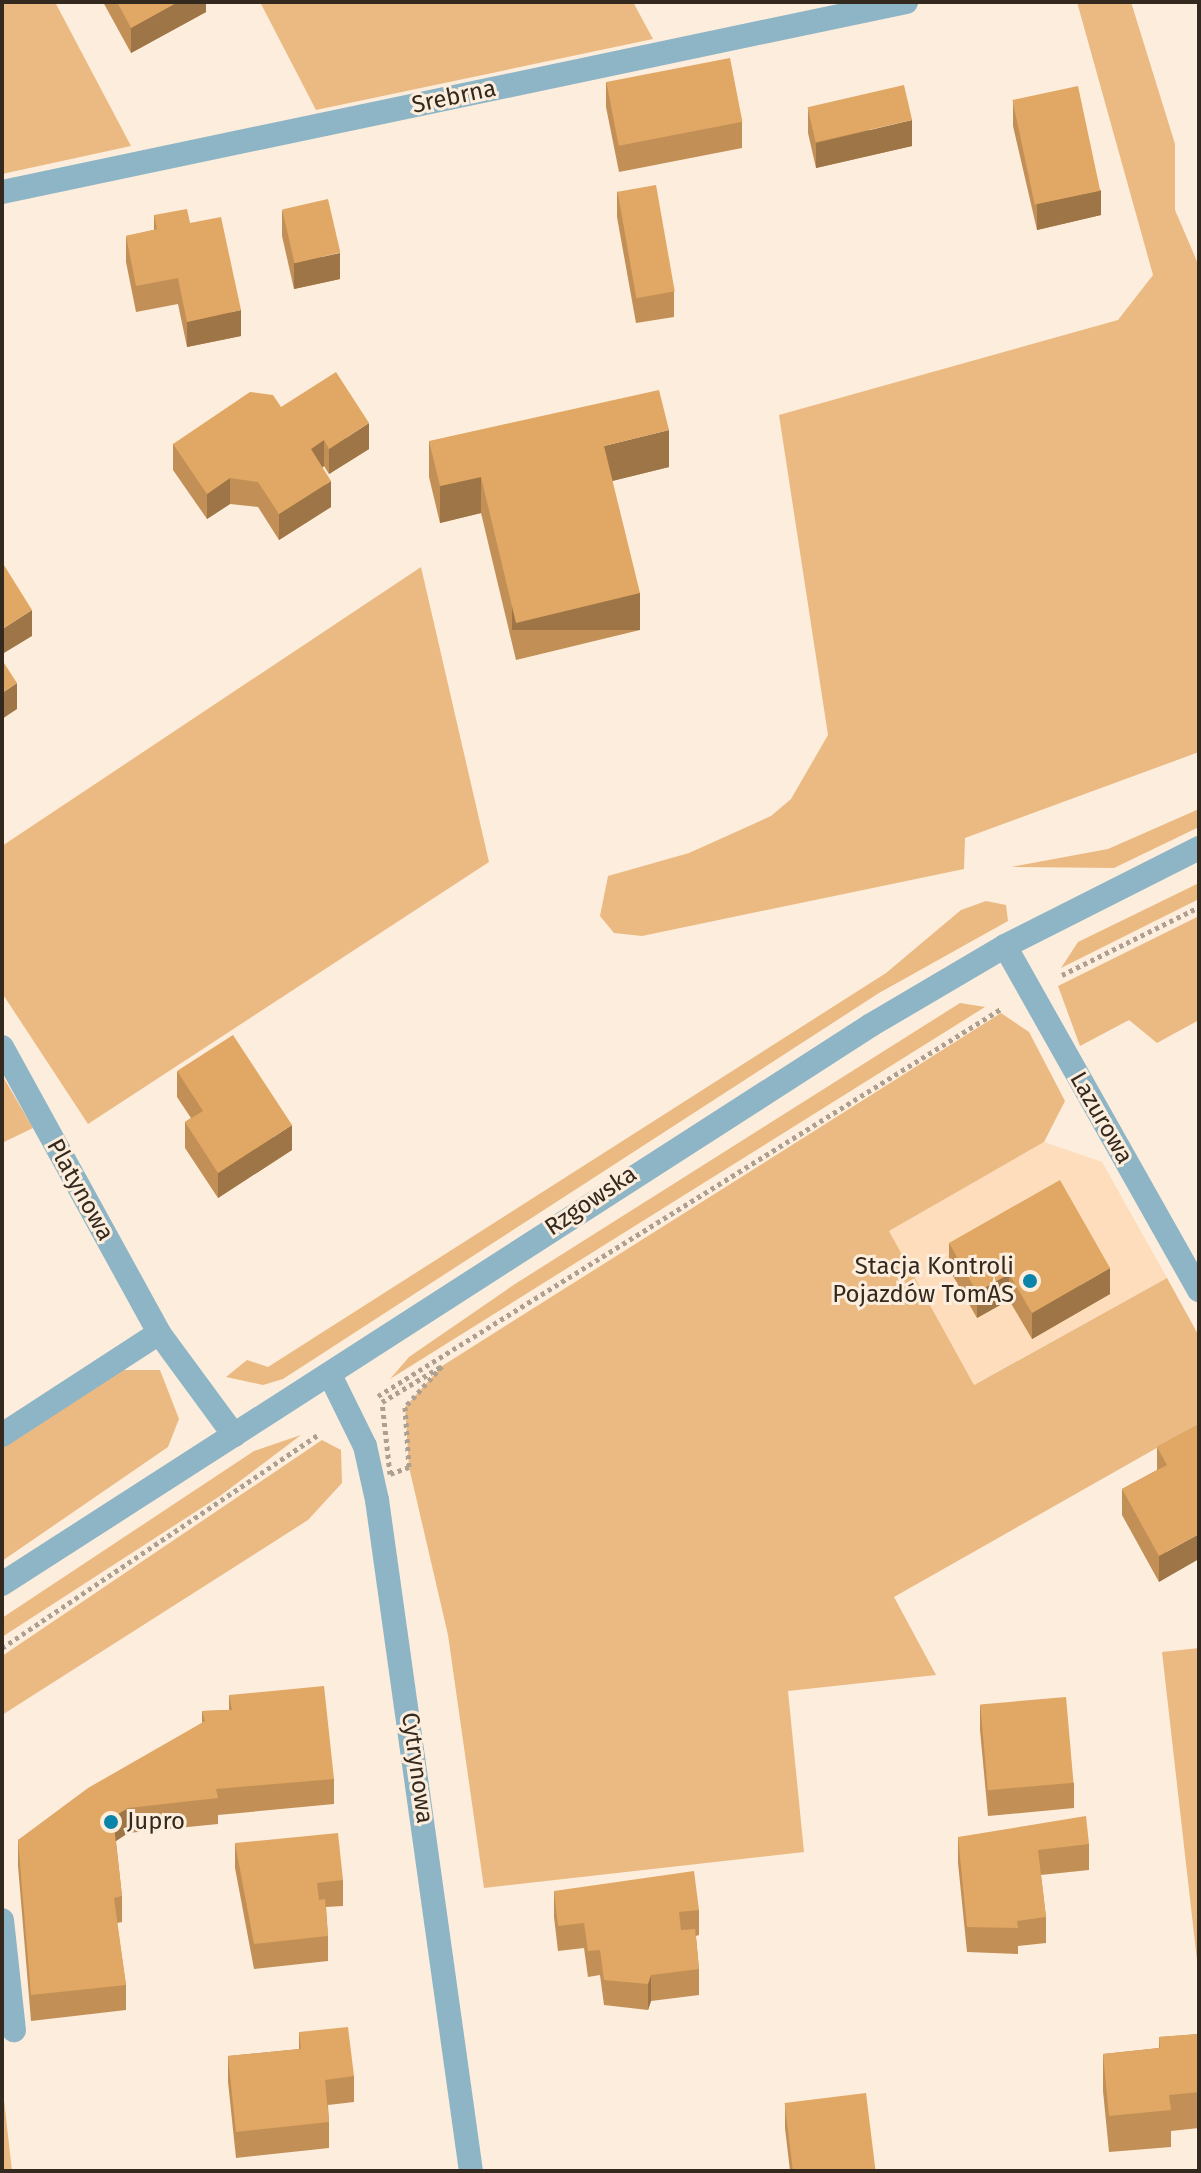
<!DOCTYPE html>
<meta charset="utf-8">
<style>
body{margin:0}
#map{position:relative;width:1201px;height:2173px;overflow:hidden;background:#fdeddc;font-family:"Fira Sans",sans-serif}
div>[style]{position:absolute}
.built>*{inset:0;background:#fdddbb}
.green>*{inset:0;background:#ebba82}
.path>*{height:5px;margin-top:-2.5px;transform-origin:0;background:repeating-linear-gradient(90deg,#ada091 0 4px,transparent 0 8px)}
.minor>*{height:24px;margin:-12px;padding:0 12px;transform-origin:12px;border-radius:12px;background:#8db5c6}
.wall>*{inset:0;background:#c29056}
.shaded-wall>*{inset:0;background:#9e7546;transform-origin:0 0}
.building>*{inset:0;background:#e1a764;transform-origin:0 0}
.dots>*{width:22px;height:22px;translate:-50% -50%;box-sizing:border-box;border:4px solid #fdeddc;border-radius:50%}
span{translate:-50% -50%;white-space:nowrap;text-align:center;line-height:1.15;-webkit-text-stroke:6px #fdeddc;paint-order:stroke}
.street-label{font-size:24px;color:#33291e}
.poi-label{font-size:24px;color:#33291e}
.right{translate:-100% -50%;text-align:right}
.left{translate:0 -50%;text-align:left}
.frame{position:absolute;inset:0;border:4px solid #33291e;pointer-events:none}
</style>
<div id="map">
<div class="built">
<i style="clip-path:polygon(1044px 1142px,1102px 1162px,1167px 1278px,973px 1385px,889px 1231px)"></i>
</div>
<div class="green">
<i style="clip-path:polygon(2px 2px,55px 2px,131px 146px,2px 174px)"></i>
<i style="clip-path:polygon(260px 2px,633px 2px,653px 39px,316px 110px)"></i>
<i style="clip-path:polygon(1077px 2px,1131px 2px,1175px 144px,1175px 210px,1199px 266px,1199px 752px,965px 838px,964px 869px,642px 936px,614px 933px,600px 916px,608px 876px,689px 853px,771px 816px,791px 799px,828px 735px,779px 415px,1118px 320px,1153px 275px)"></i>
<i style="clip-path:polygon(421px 567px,489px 862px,88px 1124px,2px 993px,2px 846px)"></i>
<i style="clip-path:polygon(1199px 809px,1199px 827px,1114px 868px,1011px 867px,1108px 849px)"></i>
<i style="clip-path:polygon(1199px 883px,1199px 899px,1061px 968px,1078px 942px)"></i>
<i style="clip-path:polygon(986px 901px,1006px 905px,1008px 921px,879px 993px,283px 1379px,263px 1385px,226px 1377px,247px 1360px,268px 1367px,886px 973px,961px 910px)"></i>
<i style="clip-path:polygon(1199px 916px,1199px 1020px,1157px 1043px,1129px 1020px,1080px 1046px,1058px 986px)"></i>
<i style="clip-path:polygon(960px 1003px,985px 1007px,390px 1379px,409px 1357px,515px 1284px)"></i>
<i style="clip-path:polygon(1001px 1013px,1029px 1032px,1065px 1101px,1044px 1142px,889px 1231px,974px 1385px,1167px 1278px,1199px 1336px,1199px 1424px,894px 1597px,936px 1675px,788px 1691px,804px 1852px,484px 1888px,448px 1635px,409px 1467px,405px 1407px,442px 1366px)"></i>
<i style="clip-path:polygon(2px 1075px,33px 1128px,2px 1143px)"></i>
<i style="clip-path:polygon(114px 1370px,160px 1370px,179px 1419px,168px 1447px,2px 1561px,2px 1447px)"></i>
<i style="clip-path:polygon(301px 1435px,220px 1496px,2px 1637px,2px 1618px,254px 1451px)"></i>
<i style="clip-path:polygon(322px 1440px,341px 1450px,342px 1483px,308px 1520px,2px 1715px,2px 1656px)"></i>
<i style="clip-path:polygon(1199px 1648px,1199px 1978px,1162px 1652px)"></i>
<i style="clip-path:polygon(2px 2082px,12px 2171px,2px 2171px)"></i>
</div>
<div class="path">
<i style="left:1062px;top:975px;width:153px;rotate:-26.4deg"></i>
<i style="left:442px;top:1366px;width:55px;rotate:132.1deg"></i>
<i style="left:405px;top:1407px;width:60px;rotate:86.2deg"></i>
<i style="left:409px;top:1467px;width:20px;rotate:160deg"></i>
<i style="left:390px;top:1474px;width:72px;rotate:-96.3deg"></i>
<i style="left:382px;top:1402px;width:70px;rotate:-31deg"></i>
<i style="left:378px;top:1396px;width:733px;rotate:-31.85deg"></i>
<i style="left:2px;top:1648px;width:382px;rotate:-34deg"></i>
</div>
<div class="minor">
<i style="left:2px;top:192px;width:924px;rotate:-11.87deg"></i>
<i style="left:1005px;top:946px;width:395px;rotate:60.6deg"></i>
<i style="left:2px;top:1047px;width:326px;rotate:61.2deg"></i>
<i style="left:159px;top:1333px;width:127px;rotate:53.7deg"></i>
<i style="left:330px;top:1375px;width:79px;rotate:63.8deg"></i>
<i style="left:365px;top:1446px;width:55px;rotate:77.5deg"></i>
<i style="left:377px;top:1500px;width:678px;rotate:82.03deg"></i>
<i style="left:2px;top:1435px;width:187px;rotate:-33deg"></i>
<i style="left:2px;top:1584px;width:1033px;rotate:-32.75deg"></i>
<i style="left:871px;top:1025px;width:156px;rotate:-30.5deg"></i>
<i style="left:1005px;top:946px;width:217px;rotate:-26.8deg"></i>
<i style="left:2px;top:1920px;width:111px;rotate:83.8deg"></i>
</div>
<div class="wall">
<i style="clip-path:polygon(103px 2px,206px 2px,206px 12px,131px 53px)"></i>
<i style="clip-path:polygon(606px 82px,742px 122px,742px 148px,619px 172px,606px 107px)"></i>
<i style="clip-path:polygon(1013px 101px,1101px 215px,1037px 230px,1013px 126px)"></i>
<i style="clip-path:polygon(808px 108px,912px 146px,816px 168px,808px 133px)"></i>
<i style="clip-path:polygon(617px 191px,674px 291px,674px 317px,636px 323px,617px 217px)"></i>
<i style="clip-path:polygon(282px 210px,340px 279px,294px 289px,282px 236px)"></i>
<i style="clip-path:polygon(154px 215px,190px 223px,241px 336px,187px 347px,178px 304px,136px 312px,126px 262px,126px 236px,154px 230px)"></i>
<i style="clip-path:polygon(281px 407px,369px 449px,329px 474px,324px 466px,322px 468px,331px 507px,279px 540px,258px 507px,230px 504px,207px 519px,173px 470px,173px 444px)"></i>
<i style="clip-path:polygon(429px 441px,669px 467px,612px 481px,640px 630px,516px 660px,481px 513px,440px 523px,429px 477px)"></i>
<i style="clip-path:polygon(177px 1071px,292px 1150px,218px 1198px,185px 1148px,185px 1122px,191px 1118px,177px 1097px)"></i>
<i style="clip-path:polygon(949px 1243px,1110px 1294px,1032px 1339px,1009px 1300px,977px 1318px,949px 1269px)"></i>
<i style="clip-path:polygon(1199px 1424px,1159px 1582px,1122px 1515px,1122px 1489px,1157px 1470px,1157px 1447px)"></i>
<i style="clip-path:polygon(229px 1695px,334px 1779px,334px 1804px,218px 1815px,218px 1824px,128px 1833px,116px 1841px,122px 1896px,122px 1922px,117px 1923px,126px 1985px,126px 2010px,31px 2021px,18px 1866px,18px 1840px,202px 1723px,202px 1711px,229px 1710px)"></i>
<i style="clip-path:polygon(980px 1705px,1074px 1783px,1074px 1808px,988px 1816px,980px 1730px)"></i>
<i style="clip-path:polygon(958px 1837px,1089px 1844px,1089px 1870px,1041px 1875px,1046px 1917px,1046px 1943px,1018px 1946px,1018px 1954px,967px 1952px,958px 1863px)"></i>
<i style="clip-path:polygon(235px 1843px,343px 1880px,343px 1906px,326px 1907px,328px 1936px,328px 1961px,254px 1969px,235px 1868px)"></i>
<i style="clip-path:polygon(554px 1891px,699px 1910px,699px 1935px,696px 1936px,699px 1969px,699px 1995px,651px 2001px,648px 2010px,604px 2005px,600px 1975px,588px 1977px,584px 1948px,558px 1951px,554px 1917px)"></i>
<i style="clip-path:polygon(299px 2032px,354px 2076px,354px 2102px,328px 2105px,329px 2122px,329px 2148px,236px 2158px,228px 2082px,228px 2056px,299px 2049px)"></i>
<i style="clip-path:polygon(1199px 2034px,1199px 2128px,1171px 2131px,1171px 2147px,1109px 2152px,1103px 2091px,1103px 2054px,1159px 2048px,1159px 2037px)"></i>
<i style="clip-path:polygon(785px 2103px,875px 2171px,790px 2171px,785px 2128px)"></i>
</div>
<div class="shaded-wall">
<i style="clip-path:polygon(178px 2px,206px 2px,206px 12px,131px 53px,131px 28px)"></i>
<i style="clip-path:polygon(912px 120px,912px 146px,816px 168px,816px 143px)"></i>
<i style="clip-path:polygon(1101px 190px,1101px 215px,1037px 230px,1037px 204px)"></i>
<i style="clip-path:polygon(340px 253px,340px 279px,294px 289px,294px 263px)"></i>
<i style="clip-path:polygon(241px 310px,241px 336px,187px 347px,187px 322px)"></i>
<i style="clip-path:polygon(369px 423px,369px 449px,329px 474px,329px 449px)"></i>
<i style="clip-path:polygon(669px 430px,669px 467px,604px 483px,604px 446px)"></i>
<i style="clip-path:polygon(324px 440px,324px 466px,311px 475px,311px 449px)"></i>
<i style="clip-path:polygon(481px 477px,481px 513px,440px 523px,440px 486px)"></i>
<i style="clip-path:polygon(230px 478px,230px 504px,207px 519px,207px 494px)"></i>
<i style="clip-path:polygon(331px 481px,331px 507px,279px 540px,279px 514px)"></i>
<i style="left:640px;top:593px;width:37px;height:128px;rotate:90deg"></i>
<i style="clip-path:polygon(32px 610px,32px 636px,4px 653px,2px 658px,2px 633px,4px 628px)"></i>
<i style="clip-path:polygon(17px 683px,17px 709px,2px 719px,2px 693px)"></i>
<i style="clip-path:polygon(292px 1125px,292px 1150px,218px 1198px,218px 1173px)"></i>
<i style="clip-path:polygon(1110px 1268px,1110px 1294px,1032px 1339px,1032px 1313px)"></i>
<i style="clip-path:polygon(1009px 1274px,1009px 1300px,977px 1318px,977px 1292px)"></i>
<i style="clip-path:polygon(1199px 1534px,1199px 1559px,1159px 1582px,1159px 1556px)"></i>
<i style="clip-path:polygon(128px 1808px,128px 1833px,113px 1843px,113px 1817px)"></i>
<i style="clip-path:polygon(651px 1975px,651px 2001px,648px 2010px,648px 1984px)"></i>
</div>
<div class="building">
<i style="clip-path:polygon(117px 2px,178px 2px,131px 28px)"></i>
<i style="left:730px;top:58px;width:65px;height:126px;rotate:79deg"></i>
<i style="left:904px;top:85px;width:36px;height:99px;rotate:77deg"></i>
<i style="left:1078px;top:86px;width:107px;height:67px;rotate:78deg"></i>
<i style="left:656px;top:185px;width:108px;height:39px;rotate:80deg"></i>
<i style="left:328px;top:199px;width:55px;height:47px;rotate:77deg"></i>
<i style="clip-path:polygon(187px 209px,190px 223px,221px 217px,241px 310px,187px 322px,178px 278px,136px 286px,126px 236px,157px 229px,154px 215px)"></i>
<i style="clip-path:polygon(336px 372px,369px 423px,329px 449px,324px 440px,311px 449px,331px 481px,279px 514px,258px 482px,230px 478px,207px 494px,173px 444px,250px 392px,273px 395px,281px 407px)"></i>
<i style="clip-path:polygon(659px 390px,669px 430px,604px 446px,640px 593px,516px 623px,481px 477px,440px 486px,429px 441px)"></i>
<i style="clip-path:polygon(2px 562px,32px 610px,4px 628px,2px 633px)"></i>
<i style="clip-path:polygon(2px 660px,17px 683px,2px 693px)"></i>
<i style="clip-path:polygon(233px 1035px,292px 1125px,218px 1173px,185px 1122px,203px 1111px,177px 1071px)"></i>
<i style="clip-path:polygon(1060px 1180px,1110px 1268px,1032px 1313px,1009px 1274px,977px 1292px,949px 1243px)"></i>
<i style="clip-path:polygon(1199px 1424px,1199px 1534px,1159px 1556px,1122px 1489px,1167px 1465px,1157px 1447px)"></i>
<i style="clip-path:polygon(324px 1686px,334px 1779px,216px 1789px,218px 1798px,128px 1808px,113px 1817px,122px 1896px,114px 1898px,126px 1985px,31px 1995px,18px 1840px,88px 1788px,205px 1721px,202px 1711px,232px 1710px,229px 1695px)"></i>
<i style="left:1066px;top:1697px;width:86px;height:86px;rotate:85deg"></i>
<i style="clip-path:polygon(1086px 1816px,1089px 1844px,1038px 1850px,1046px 1917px,1017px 1921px,1018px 1928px,967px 1927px,958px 1837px)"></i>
<i style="clip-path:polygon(338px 1833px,343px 1880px,317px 1883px,319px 1900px,325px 1899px,328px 1936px,254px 1944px,235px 1843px)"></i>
<i style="clip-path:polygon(694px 1871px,699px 1910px,679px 1912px,681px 1930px,695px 1929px,699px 1969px,651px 1975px,648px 1984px,604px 1980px,600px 1950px,588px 1951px,584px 1923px,558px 1926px,554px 1891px)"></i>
<i style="clip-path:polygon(348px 2027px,354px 2076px,325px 2080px,329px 2122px,236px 2132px,228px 2056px,301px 2049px,299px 2032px)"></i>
<i style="clip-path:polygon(1199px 2034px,1199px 2092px,1169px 2095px,1171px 2110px,1109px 2116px,1103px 2054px,1160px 2048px,1159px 2037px)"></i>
<i style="left:866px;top:2093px;width:79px;height:82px;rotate:83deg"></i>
</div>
<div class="dots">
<i style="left:1030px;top:1281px;background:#0a85a9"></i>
<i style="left:111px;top:1822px;background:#0a85a9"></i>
</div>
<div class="street-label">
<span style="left:454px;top:97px;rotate:-12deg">Srebrna</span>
<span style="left:1101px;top:1118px;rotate:60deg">Lazurowa</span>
<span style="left:80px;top:1190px;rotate:61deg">Platynowa</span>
<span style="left:591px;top:1201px;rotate:-34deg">Rzgowska</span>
<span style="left:417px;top:1768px;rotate:82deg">Cytrynowa</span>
</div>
<div class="poi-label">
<span class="right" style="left:1014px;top:1281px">Stacja Kontroli<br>Pojazdów TomAS</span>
<span class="left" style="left:127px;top:1822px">Jupro</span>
</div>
<div class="frame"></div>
</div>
